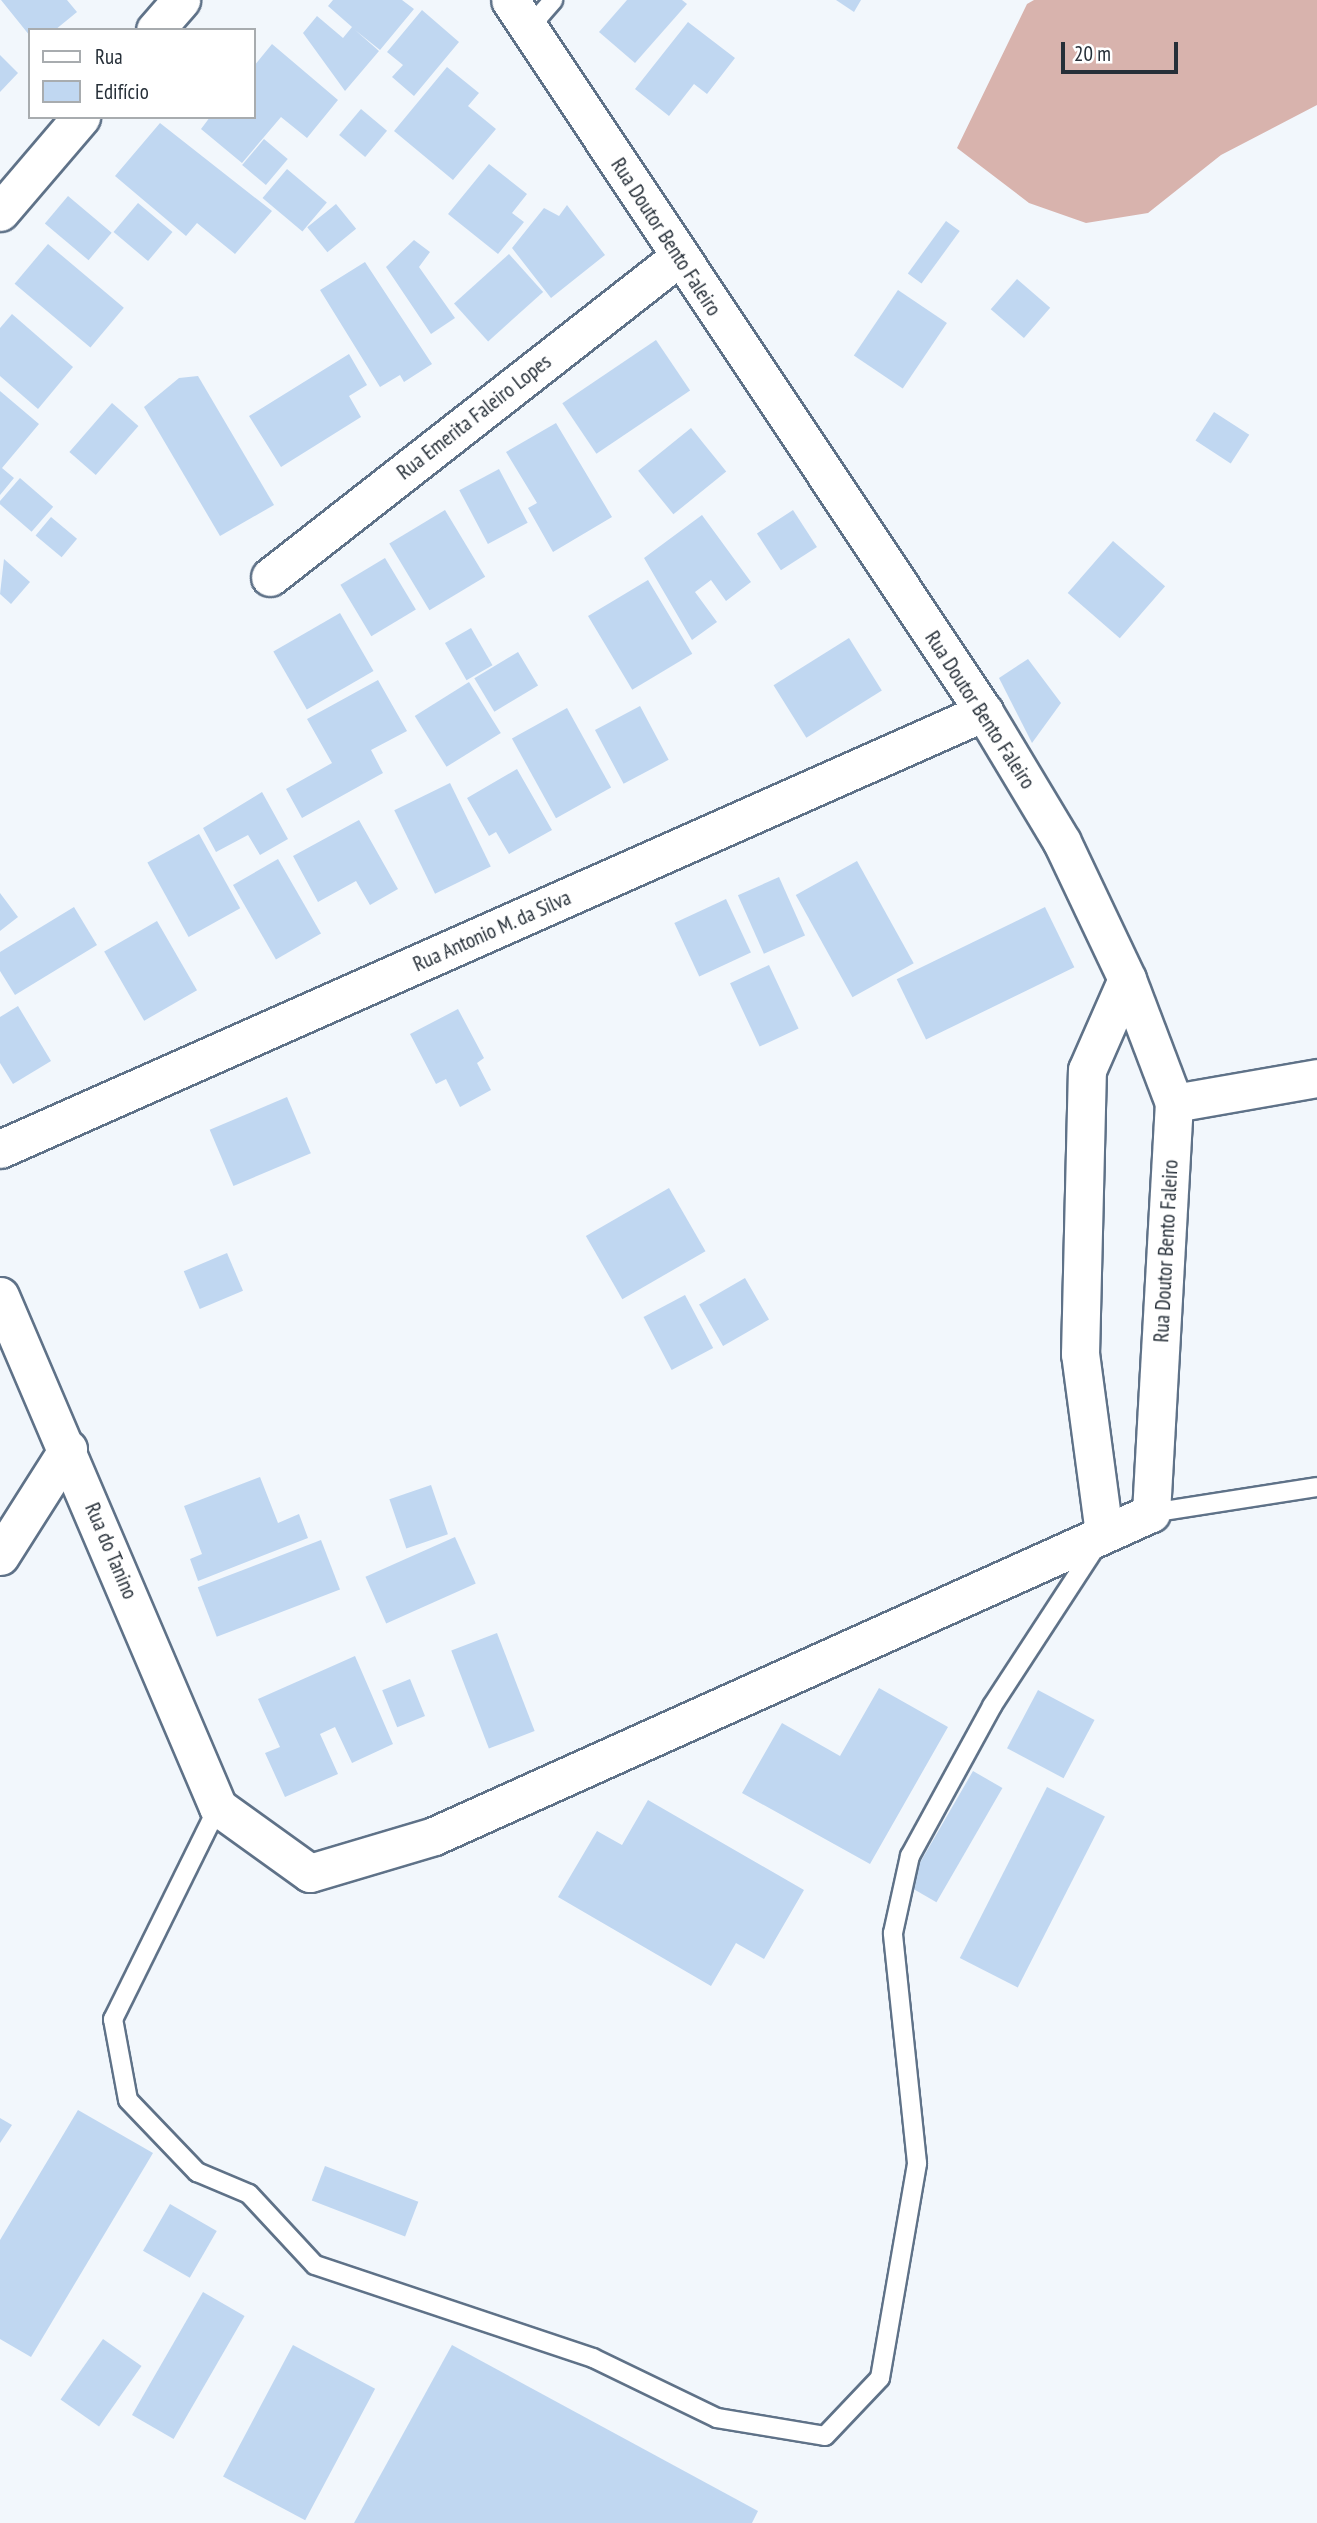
<!DOCTYPE html>
<meta charset="utf-8">
<style>
body{margin:0}
#map{position:relative;width:1317px;height:2523px;overflow:hidden;background:#f2f7fc;font-family:"PT Sans Narrow",sans-serif}
div>[style]{position:absolute}
.forest>*{inset:0;background:#d8b3ad}
.building>*{inset:0;background:#c0d7f1;transform-origin:0 0}
.roads{filter:drop-shadow(2px 0 #5f7288) drop-shadow(-2px 0 #5f7288) drop-shadow(0 2px #5f7288) drop-shadow(0 -2px #5f7288)}
.lane>*{height:18px;margin:-9px;padding:0 9px;transform-origin:9px;border-radius:9px;background:#fff}
.street>*{height:37px;margin:-18.5px;padding:0 18.5px;transform-origin:18.5px;border-radius:18.5px;background:#fff}
span{translate:-50% -50%;white-space:nowrap;text-align:center;line-height:1.15;-webkit-text-stroke:6px #fff;paint-order:stroke}
.street-label{font-size:21px;color:#262f38}
.legend{position:absolute;left:28px;top:28px;width:228px;height:91px;box-sizing:border-box;background:#fff;border:2px solid #a8acaf;margin:0;padding:9px 12px;list-style:none;font-size:21px;color:#262f38}
.legend li{display:flex;align-items:center;gap:14px;height:35px}
.legend b{width:35px;border:2px solid #a8acaf}
.scale{position:absolute;left:1061px;top:42px;width:117px;height:32px;box-sizing:border-box;border:4px solid #262f38;border-top:0;padding-left:9px;font-size:21px;line-height:24px;white-space:nowrap;color:#262f38;-webkit-text-stroke:5px #fff;paint-order:stroke}
</style>
<div id="map">
<div class="forest">
<i style="clip-path:polygon(1034px 0,1317px 0,1317px 105px,1221px 155px,1148px 213px,1086px 223px,1029px 203px,957px 148px,1027px 4px)"></i>
</div>
<div class="building">
<i style="clip-path:polygon(1px 0,67px 0,77px 12px,55px 30px,30px 30px,30px 36px)"></i>
<i style="clip-path:polygon(333px 0,402px 0,414px 9px,380px 50px,355px 30px,379px 51px,345px 91px,303px 33px,317px 16px,343px 38px,352px 27px,328px 6px)"></i>
<i style="clip-path:polygon(627px 0,682px 0,687px 4px,635px 63px,599px 32px)"></i>
<i style="clip-path:polygon(836px 0,861px 0,854px 12px)"></i>
<i style="clip-path:polygon(422px 10px,459px 42px,414px 96px,392px 77px,403px 65px,387px 52px)"></i>
<i style="clip-path:polygon(688px 22px,735px 58px,707px 94px,694px 84px,669px 116px,635px 89px)"></i>
<i style="clip-path:polygon(272px 44px,338px 100px,307px 138px,281px 117px,242px 163px,201px 129px,210px 117px,254px 117px,254px 66px)"></i>
<i style="clip-path:polygon(0 55px,18px 73px,0 92px)"></i>
<i style="clip-path:polygon(447px 67px,479px 93px,468px 106px,496px 129px,453px 180px,394px 131px)"></i>
<i style="left:361px;top:109px;width:34px;height:34px;rotate:40deg"></i>
<i style="clip-path:polygon(160px 123px,272px 211px,235px 254px,197px 223px,186px 236px,115px 176px)"></i>
<i style="left:264px;top:139px;width:31px;height:34px;rotate:40deg"></i>
<i style="clip-path:polygon(489px 164px,527px 194px,512px 213px,524px 222px,498px 254px,448px 214px)"></i>
<i style="left:287px;top:169px;width:52px;height:38px;rotate:40deg"></i>
<i style="left:68px;top:196px;width:57px;height:36px;rotate:40deg"></i>
<i style="left:138px;top:203px;width:45px;height:38px;rotate:40deg"></i>
<i style="left:336px;top:204px;width:32px;height:37px;rotate:51deg"></i>
<i style="clip-path:polygon(567px 205px,605px 255px,551px 298px,512px 248px,544px 208px,559px 216px)"></i>
<i style="left:946px;top:221px;width:17px;height:65px;rotate:36deg"></i>
<i style="clip-path:polygon(414px 240px,430px 252px,419px 267px,455px 318px,431px 334px,386px 267px)"></i>
<i style="left:48px;top:244px;width:99px;height:52px;rotate:40deg"></i>
<i style="left:509px;top:254px;width:51px;height:74px;rotate:48deg"></i>
<i style="clip-path:polygon(365px 262px,432px 364px,404px 382px,400px 375px,380px 387px,320px 290px)"></i>
<i style="left:1017px;top:279px;width:44px;height:40px;rotate:41deg"></i>
<i style="left:898px;top:290px;width:59px;height:79px;rotate:34deg"></i>
<i style="clip-path:polygon(12px 314px,73px 367px,38px 409px,0 376px,0 328px)"></i>
<i style="left:656px;top:340px;width:61px;height:113px;rotate:56deg"></i>
<i style="clip-path:polygon(349px 354px,367px 385px,349px 396px,361px 417px,281px 467px,249px 416px)"></i>
<i style="clip-path:polygon(198px 376px,274px 505px,220px 536px,144px 407px,179px 378px)"></i>
<i style="clip-path:polygon(0 391px,39px 424px,2px 468px,14px 478px,0 495px)"></i>
<i style="left:112px;top:403px;width:35px;height:65px;rotate:41deg"></i>
<i style="left:1214px;top:412px;width:42px;height:34px;rotate:33deg"></i>
<i style="clip-path:polygon(556px 423px,612px 517px,553px 552px,528px 508px,537px 503px,506px 452px)"></i>
<i style="left:691px;top:428px;width:56px;height:68px;rotate:51deg"></i>
<i style="left:499px;top:469px;width:61px;height:45px;rotate:62deg"></i>
<i style="left:20px;top:478px;width:44px;height:33px;rotate:41deg"></i>
<i style="left:445px;top:510px;width:78px;height:65px;rotate:59deg"></i>
<i style="left:793px;top:510px;width:44px;height:43px;rotate:57deg"></i>
<i style="clip-path:polygon(702px 515px,751px 582px,726px 601px,711px 580px,695px 592px,717px 622px,692px 640px,644px 558px)"></i>
<i style="left:51px;top:517px;width:34px;height:24px;rotate:40deg"></i>
<i style="left:1113px;top:541px;width:69px;height:69px;rotate:41deg"></i>
<i style="left:385px;top:558px;width:60px;height:52px;rotate:59deg"></i>
<i style="clip-path:polygon(4px 559px,30px 582px,11px 604px,0 594px)"></i>
<i style="left:648px;top:580px;width:86px;height:70px;rotate:59deg"></i>
<i style="left:340px;top:613px;width:67px;height:77px;rotate:60deg"></i>
<i style="left:471px;top:628px;width:43px;height:30px;rotate:60deg"></i>
<i style="left:849px;top:638px;width:62px;height:89px;rotate:58deg"></i>
<i style="left:518px;top:652px;width:39px;height:51px;rotate:59deg"></i>
<i style="clip-path:polygon(1028px 659px,1061px 703px,1032px 743px,999px 678px)"></i>
<i style="clip-path:polygon(378px 680px,407px 731px,371px 750px,383px 773px,302px 818px,286px 789px,332px 763px,307px 719px)"></i>
<i style="left:469px;top:682px;width:60px;height:64px;rotate:58deg"></i>
<i style="left:640px;top:706px;width:61px;height:51px;rotate:62deg"></i>
<i style="left:567px;top:708px;width:91px;height:63px;rotate:61deg"></i>
<i style="clip-path:polygon(517px 769px,552px 830px,509px 854px,496px 832px,489px 836px,467px 798px)"></i>
<i style="left:450px;top:783px;width:93px;height:62px;rotate:64deg"></i>
<i style="clip-path:polygon(262px 792px,288px 839px,260px 855px,248px 835px,216px 852px,203px 828px)"></i>
<i style="clip-path:polygon(359px 820px,398px 889px,370px 905px,356px 881px,318px 902px,293px 856px)"></i>
<i style="left:199px;top:834px;width:85px;height:59px;rotate:61deg"></i>
<i style="left:278px;top:859px;width:86px;height:52px;rotate:60deg"></i>
<i style="left:857px;top:861px;width:117px;height:70px;rotate:61deg"></i>
<i style="left:779px;top:877px;width:64px;height:45px;rotate:66deg"></i>
<i style="clip-path:polygon(0 893px,18px 917px,0 931px)"></i>
<i style="left:726px;top:899px;width:59px;height:57px;rotate:65deg"></i>
<i style="clip-path:polygon(74px 907px,97px 945px,15px 995px,0 971px,0 952px)"></i>
<i style="left:1045px;top:907px;width:67px;height:165px;rotate:64deg"></i>
<i style="left:157px;top:921px;width:80px;height:61px;rotate:60deg"></i>
<i style="left:769px;top:965px;width:70px;height:43px;rotate:65deg"></i>
<i style="clip-path:polygon(18px 1006px,51px 1061px,13px 1084px,0 1063px,0 1017px)"></i>
<i style="clip-path:polygon(458px 1009px,484px 1058px,477px 1063px,491px 1090px,460px 1107px,446px 1079px,436px 1084px,410px 1034px)"></i>
<i style="left:287px;top:1097px;width:61px;height:84px;rotate:67deg"></i>
<i style="left:669px;top:1188px;width:73px;height:96px;rotate:60deg"></i>
<i style="left:227px;top:1253px;width:41px;height:47px;rotate:67deg"></i>
<i style="left:745px;top:1278px;width:48px;height:53px;rotate:60deg"></i>
<i style="left:685px;top:1295px;width:60px;height:47px;rotate:62deg"></i>
<i style="clip-path:polygon(260px 1477px,278px 1523px,299px 1514px,308px 1538px,198px 1581px,190px 1559px,202px 1554px,184px 1506px)"></i>
<i style="left:431px;top:1485px;width:52px;height:44px;rotate:71deg"></i>
<i style="left:455px;top:1537px;width:51px;height:98px;rotate:66deg"></i>
<i style="left:321px;top:1540px;width:53px;height:132px;rotate:69deg"></i>
<i style="left:497px;top:1633px;width:105px;height:49px;rotate:69deg"></i>
<i style="clip-path:polygon(355px 1656px,393px 1744px,352px 1763px,335px 1727px,320px 1734px,338px 1774px,285px 1797px,265px 1753px,280px 1747px,258px 1699px)"></i>
<i style="left:410px;top:1679px;width:40px;height:30px;rotate:68deg"></i>
<i style="clip-path:polygon(879px 1688px,948px 1727px,870px 1864px,742px 1793px,782px 1723px,840px 1756px)"></i>
<i style="left:1038px;top:1690px;width:64px;height:66px;rotate:28deg"></i>
<i style="left:973px;top:1771px;width:34px;height:132px;rotate:30deg"></i>
<i style="left:1047px;top:1787px;width:65px;height:192px;rotate:27deg"></i>
<i style="clip-path:polygon(648px 1800px,804px 1890px,764px 1959px,736px 1943px,711px 1986px,558px 1897px,597px 1831px,622px 1845px)"></i>
<i style="clip-path:polygon(78px 2110px,153px 2153px,31px 2357px,0 2339px,0 2240px)"></i>
<i style="clip-path:polygon(0 2118px,12px 2125px,0 2143px)"></i>
<i style="left:325px;top:2166px;width:100px;height:37px;rotate:21deg"></i>
<i style="left:170px;top:2204px;width:54px;height:54px;rotate:30deg"></i>
<i style="left:203px;top:2292px;width:48px;height:142px;rotate:30deg"></i>
<i style="left:103px;top:2339px;width:47px;height:74px;rotate:35deg"></i>
<i style="left:293px;top:2345px;width:93px;height:149px;rotate:28deg"></i>
<i style="clip-path:polygon(452px 2345px,758px 2511px,752px 2523px,354px 2523px)"></i>
</div>
<div class="roads">
<div class="lane">
<i style="left:529px;top:28px;width:37px;rotate:-49deg"></i>
<i style="left:1151px;top:1513px;width:168px;rotate:-8.9deg"></i>
<i style="left:218px;top:1807px;width:237px;rotate:116.3deg"></i>
<i style="left:113px;top:2019px;width:82px;rotate:79.5deg"></i>
<i style="left:128px;top:2100px;width:100px;rotate:46.2deg"></i>
<i style="left:197px;top:2172px;width:56px;rotate:22.9deg"></i>
<i style="left:249px;top:2194px;width:97px;rotate:47.1deg"></i>
<i style="left:315px;top:2265px;width:293px;rotate:18.5deg"></i>
<i style="left:593px;top:2358px;width:138px;rotate:25.8deg"></i>
<i style="left:717px;top:2418px;width:109px;rotate:9.5deg"></i>
<i style="left:825px;top:2436px;width:80px;rotate:-46.5deg"></i>
<i style="left:880px;top:2378px;width:218px;rotate:-80.2deg"></i>
<i style="left:917px;top:2163px;width:231px;rotate:-96deg"></i>
<i style="left:893px;top:1933px;width:79px;rotate:-77.6deg"></i>
<i style="left:910px;top:1856px;width:171px;rotate:-61.3deg"></i>
<i style="left:992px;top:1706px;width:192px;rotate:-56.9deg"></i>
</div>
<div class="street">
<i style="left:155px;top:30px;width:40px;rotate:-49deg"></i>
<i style="left:0;top:212px;width:125px;rotate:-49.5deg"></i>
<i style="left:270px;top:577px;width:519px;rotate:-38.04deg"></i>
<i style="left:1174px;top:1103px;width:145px;rotate:-9.9deg"></i>
<i style="left:0;top:1149px;width:1077px;rotate:-23.95deg"></i>
<i style="left:0;top:1296px;width:556px;rotate:66.9deg"></i>
<i style="left:218px;top:1807px;width:113px;rotate:35.7deg"></i>
<i style="left:310px;top:1873px;width:129px;rotate:-16.6deg"></i>
<i style="left:434px;top:1836px;width:786px;rotate:-24.25deg"></i>
<i style="left:1151px;top:1513px;width:411px;rotate:-86.8deg"></i>
<i style="left:1174px;top:1103px;width:133px;rotate:-110.8deg"></i>
<i style="left:1127px;top:979px;width:152px;rotate:-115.4deg"></i>
<i style="left:1062px;top:842px;width:152px;rotate:-121deg"></i>
<i style="left:984px;top:712px;width:855px;rotate:-123.65deg"></i>
<i style="left:1104px;top:1533px;width:181px;rotate:-97.6deg"></i>
<i style="left:1080px;top:1354px;width:284px;rotate:-88.6deg"></i>
<i style="left:1087px;top:1070px;width:99px;rotate:-66.3deg"></i>
<i style="left:0;top:1556px;width:127px;rotate:-57.6deg"></i>
</div>
</div>
<div class="street-label">
<span style="left:666px;top:237px;rotate:57deg">Rua Doutor Bento Faleiro</span>
<span style="left:474px;top:417px;rotate:-38deg">Rua Emerita Faleiro Lopes</span>
<span style="left:980px;top:710px;rotate:57deg">Rua Doutor Bento Faleiro</span>
<span style="left:492px;top:931px;rotate:-24deg">Rua Antonio M. da Silva</span>
<span style="left:1166px;top:1251px;rotate:-87deg">Rua Doutor Bento Faleiro</span>
<span style="left:111px;top:1551px;rotate:67deg">Rua do Tanino</span>
</div>
<ul class="legend">
<li><b style="height:9px;background:#fff"></b>Rua</li>
<li><b style="height:19px;background:#c0d7f1"></b>Edifício</li>
</ul>
<div class="scale">20 m</div>
</div>
